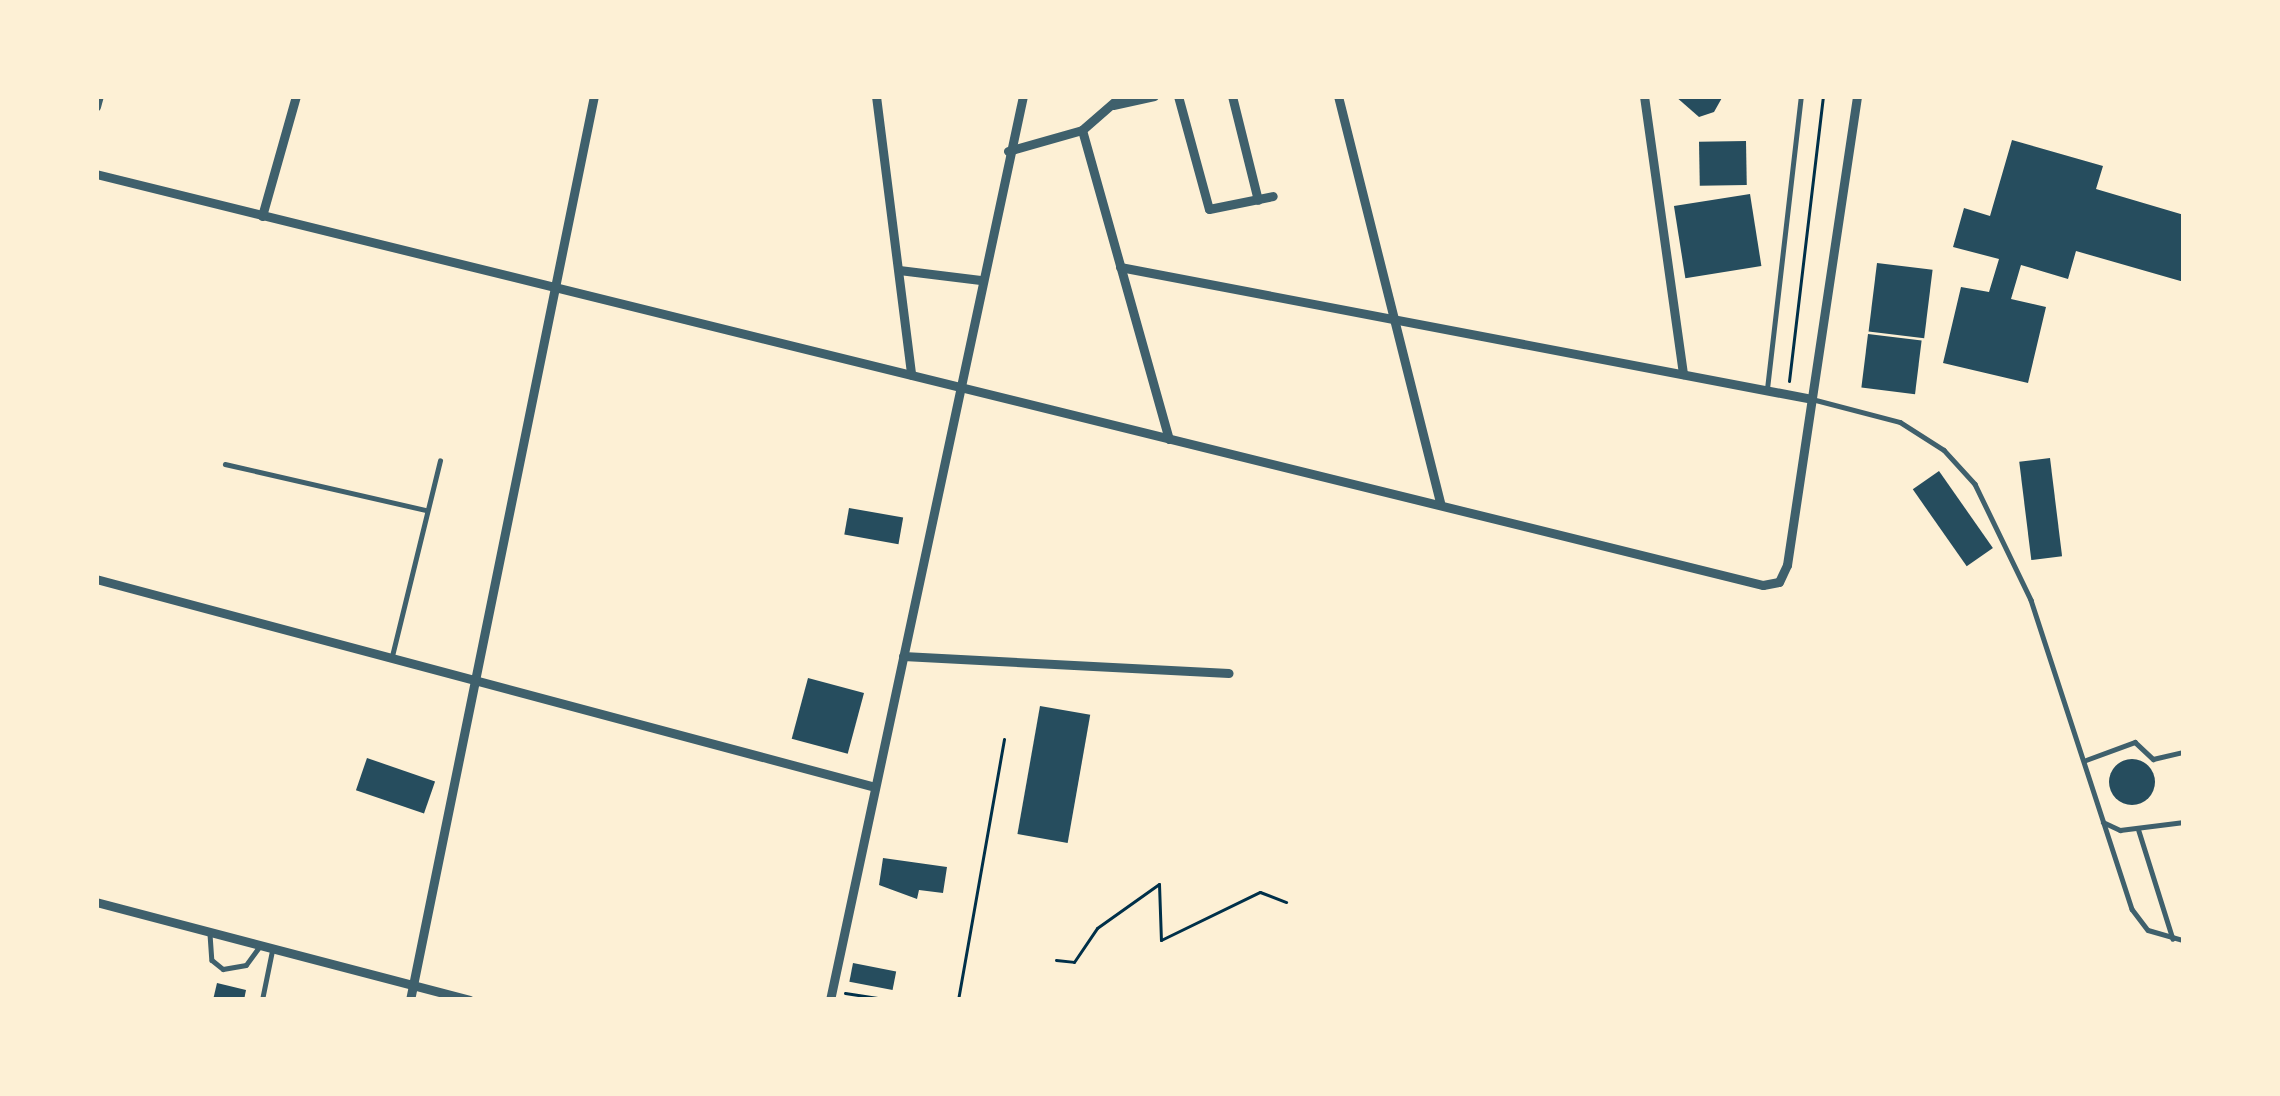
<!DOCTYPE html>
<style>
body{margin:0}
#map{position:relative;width:2280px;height:1096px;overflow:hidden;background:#fdf0d5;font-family:Ubuntu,sans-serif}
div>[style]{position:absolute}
.building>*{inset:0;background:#264d5e;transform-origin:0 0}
.round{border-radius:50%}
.path>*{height:3px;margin:-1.5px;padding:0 1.5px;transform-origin:1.5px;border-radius:1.5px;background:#003049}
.service>*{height:4.5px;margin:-2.25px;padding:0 2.25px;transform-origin:2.25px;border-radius:2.25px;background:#3f606c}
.minor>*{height:9px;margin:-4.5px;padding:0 4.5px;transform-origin:4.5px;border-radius:4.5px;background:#3f606c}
.tertiary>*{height:10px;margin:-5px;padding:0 5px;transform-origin:5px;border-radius:5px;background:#3f606c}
span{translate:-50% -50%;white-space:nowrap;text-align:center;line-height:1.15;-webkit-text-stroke:12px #fdf0d5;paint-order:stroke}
.frame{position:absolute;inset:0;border:99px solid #fdf0d5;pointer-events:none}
</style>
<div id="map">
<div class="building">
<i style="clip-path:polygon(1675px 96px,1723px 96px,1714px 112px,1699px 117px)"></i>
<i style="clip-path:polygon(2012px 140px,2103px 166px,2096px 189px,2184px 215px,2184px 282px,2076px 251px,2068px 279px,2021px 265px,2011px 299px,2046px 307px,2028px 383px,1943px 363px,1961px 287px,1989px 292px,1999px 259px,1953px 247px,1964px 208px,1990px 216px)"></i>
<i style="left:1746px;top:141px;width:44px;height:47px;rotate:89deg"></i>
<i style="left:1750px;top:194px;width:73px;height:77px;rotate:81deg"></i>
<i style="left:1877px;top:263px;width:56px;height:69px;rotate:7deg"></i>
<i style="left:1868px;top:334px;width:54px;height:54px;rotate:7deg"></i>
<i style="left:2050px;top:458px;width:99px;height:31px;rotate:83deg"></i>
<i style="left:1939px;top:471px;width:94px;height:32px;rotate:55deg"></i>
<i style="left:849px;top:508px;width:55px;height:27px;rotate:10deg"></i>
<i style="left:808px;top:678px;width:58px;height:63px;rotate:15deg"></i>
<i style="left:1040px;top:706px;width:51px;height:130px;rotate:10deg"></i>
<i style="left:367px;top:758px;width:72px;height:34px;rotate:19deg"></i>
<i class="round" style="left:2109px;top:759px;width:46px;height:46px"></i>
<i style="clip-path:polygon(883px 858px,947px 867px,943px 893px,919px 890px,917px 899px,879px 885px)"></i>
<i style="left:853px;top:963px;width:44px;height:19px;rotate:11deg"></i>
<i style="clip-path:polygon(217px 983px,246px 990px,244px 1000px,213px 1000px)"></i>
</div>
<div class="path">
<i style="left:1789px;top:381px;width:287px;rotate:-83.2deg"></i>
<i style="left:1056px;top:960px;width:18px;rotate:6deg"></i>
<i style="left:1074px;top:962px;width:41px;rotate:-55.9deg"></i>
<i style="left:1097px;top:928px;width:76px;rotate:-35.4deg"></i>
<i style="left:1159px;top:884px;width:56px;rotate:88deg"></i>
<i style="left:1161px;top:940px;width:110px;rotate:-25.9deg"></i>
<i style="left:1260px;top:892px;width:28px;rotate:21deg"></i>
<i style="left:845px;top:993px;width:46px;rotate:8.8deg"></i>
<i style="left:958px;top:1000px;width:265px;rotate:-80deg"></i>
</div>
<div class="service">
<i style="left:1767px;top:389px;width:295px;rotate:-83.4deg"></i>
<i style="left:1812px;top:399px;width:91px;rotate:14.6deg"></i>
<i style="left:1900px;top:422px;width:52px;rotate:32.5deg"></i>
<i style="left:1944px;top:450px;width:46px;rotate:47.6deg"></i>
<i style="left:1975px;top:484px;width:129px;rotate:64.2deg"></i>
<i style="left:2031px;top:600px;width:325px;rotate:71.9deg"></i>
<i style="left:2132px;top:909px;width:26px;rotate:53deg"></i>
<i style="left:2148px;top:930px;width:37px;rotate:16deg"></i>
<i style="left:225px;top:464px;width:206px;rotate:12.9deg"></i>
<i style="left:392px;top:656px;width:201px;rotate:-76.2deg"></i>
<i style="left:2086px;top:760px;width:52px;rotate:-20.2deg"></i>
<i style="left:2135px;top:742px;width:25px;rotate:43deg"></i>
<i style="left:2153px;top:759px;width:32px;rotate:-13deg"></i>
<i style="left:2103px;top:822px;width:19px;rotate:25deg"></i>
<i style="left:2120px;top:830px;width:64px;rotate:-7.1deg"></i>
<i style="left:2138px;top:828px;width:116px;rotate:72.5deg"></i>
<i style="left:210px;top:934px;width:26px;rotate:86deg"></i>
<i style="left:212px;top:960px;width:14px;rotate:39deg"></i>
<i style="left:223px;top:969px;width:23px;rotate:-10deg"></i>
<i style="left:246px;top:965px;width:22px;rotate:-54deg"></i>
<i style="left:262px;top:1000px;width:50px;rotate:-78.5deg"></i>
</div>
<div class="minor">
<i style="left:876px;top:96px;width:281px;rotate:82.8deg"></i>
<i style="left:1178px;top:96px;width:117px;rotate:74.7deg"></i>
<i style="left:1209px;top:209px;width:65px;rotate:-11.5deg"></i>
<i style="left:1232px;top:96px;width:107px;rotate:76deg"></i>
<i style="left:1338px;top:96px;width:419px;rotate:75.9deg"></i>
<i style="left:1644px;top:96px;width:281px;rotate:82deg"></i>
<i style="left:1113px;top:105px;width:42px;rotate:-12.4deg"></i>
<i style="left:1082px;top:130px;width:321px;rotate:74.3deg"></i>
<i style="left:1008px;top:151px;width:77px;rotate:-15.8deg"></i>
<i style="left:1082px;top:130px;width:52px;rotate:-41.1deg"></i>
<i style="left:96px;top:174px;width:1717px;rotate:13.85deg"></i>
<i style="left:1763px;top:585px;width:16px;rotate:-11deg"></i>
<i style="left:1779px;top:582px;width:19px;rotate:-65deg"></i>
<i style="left:1787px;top:565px;width:474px;rotate:-81.5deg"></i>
<i style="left:262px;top:216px;width:125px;rotate:-74.2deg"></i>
<i style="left:1120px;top:267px;width:704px;rotate:10.8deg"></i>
<i style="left:899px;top:270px;width:82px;rotate:7deg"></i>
<i style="left:96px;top:579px;width:802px;rotate:14.95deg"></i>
<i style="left:903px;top:656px;width:326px;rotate:3deg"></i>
<i style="left:96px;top:902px;width:386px;rotate:14.7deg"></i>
<i style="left:410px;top:1000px;width:923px;rotate:-78.5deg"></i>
<i style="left:830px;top:1000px;width:924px;rotate:-77.95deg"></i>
</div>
<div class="tertiary">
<i style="left:96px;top:107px;width:11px;rotate:-75deg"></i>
</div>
<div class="frame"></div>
</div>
